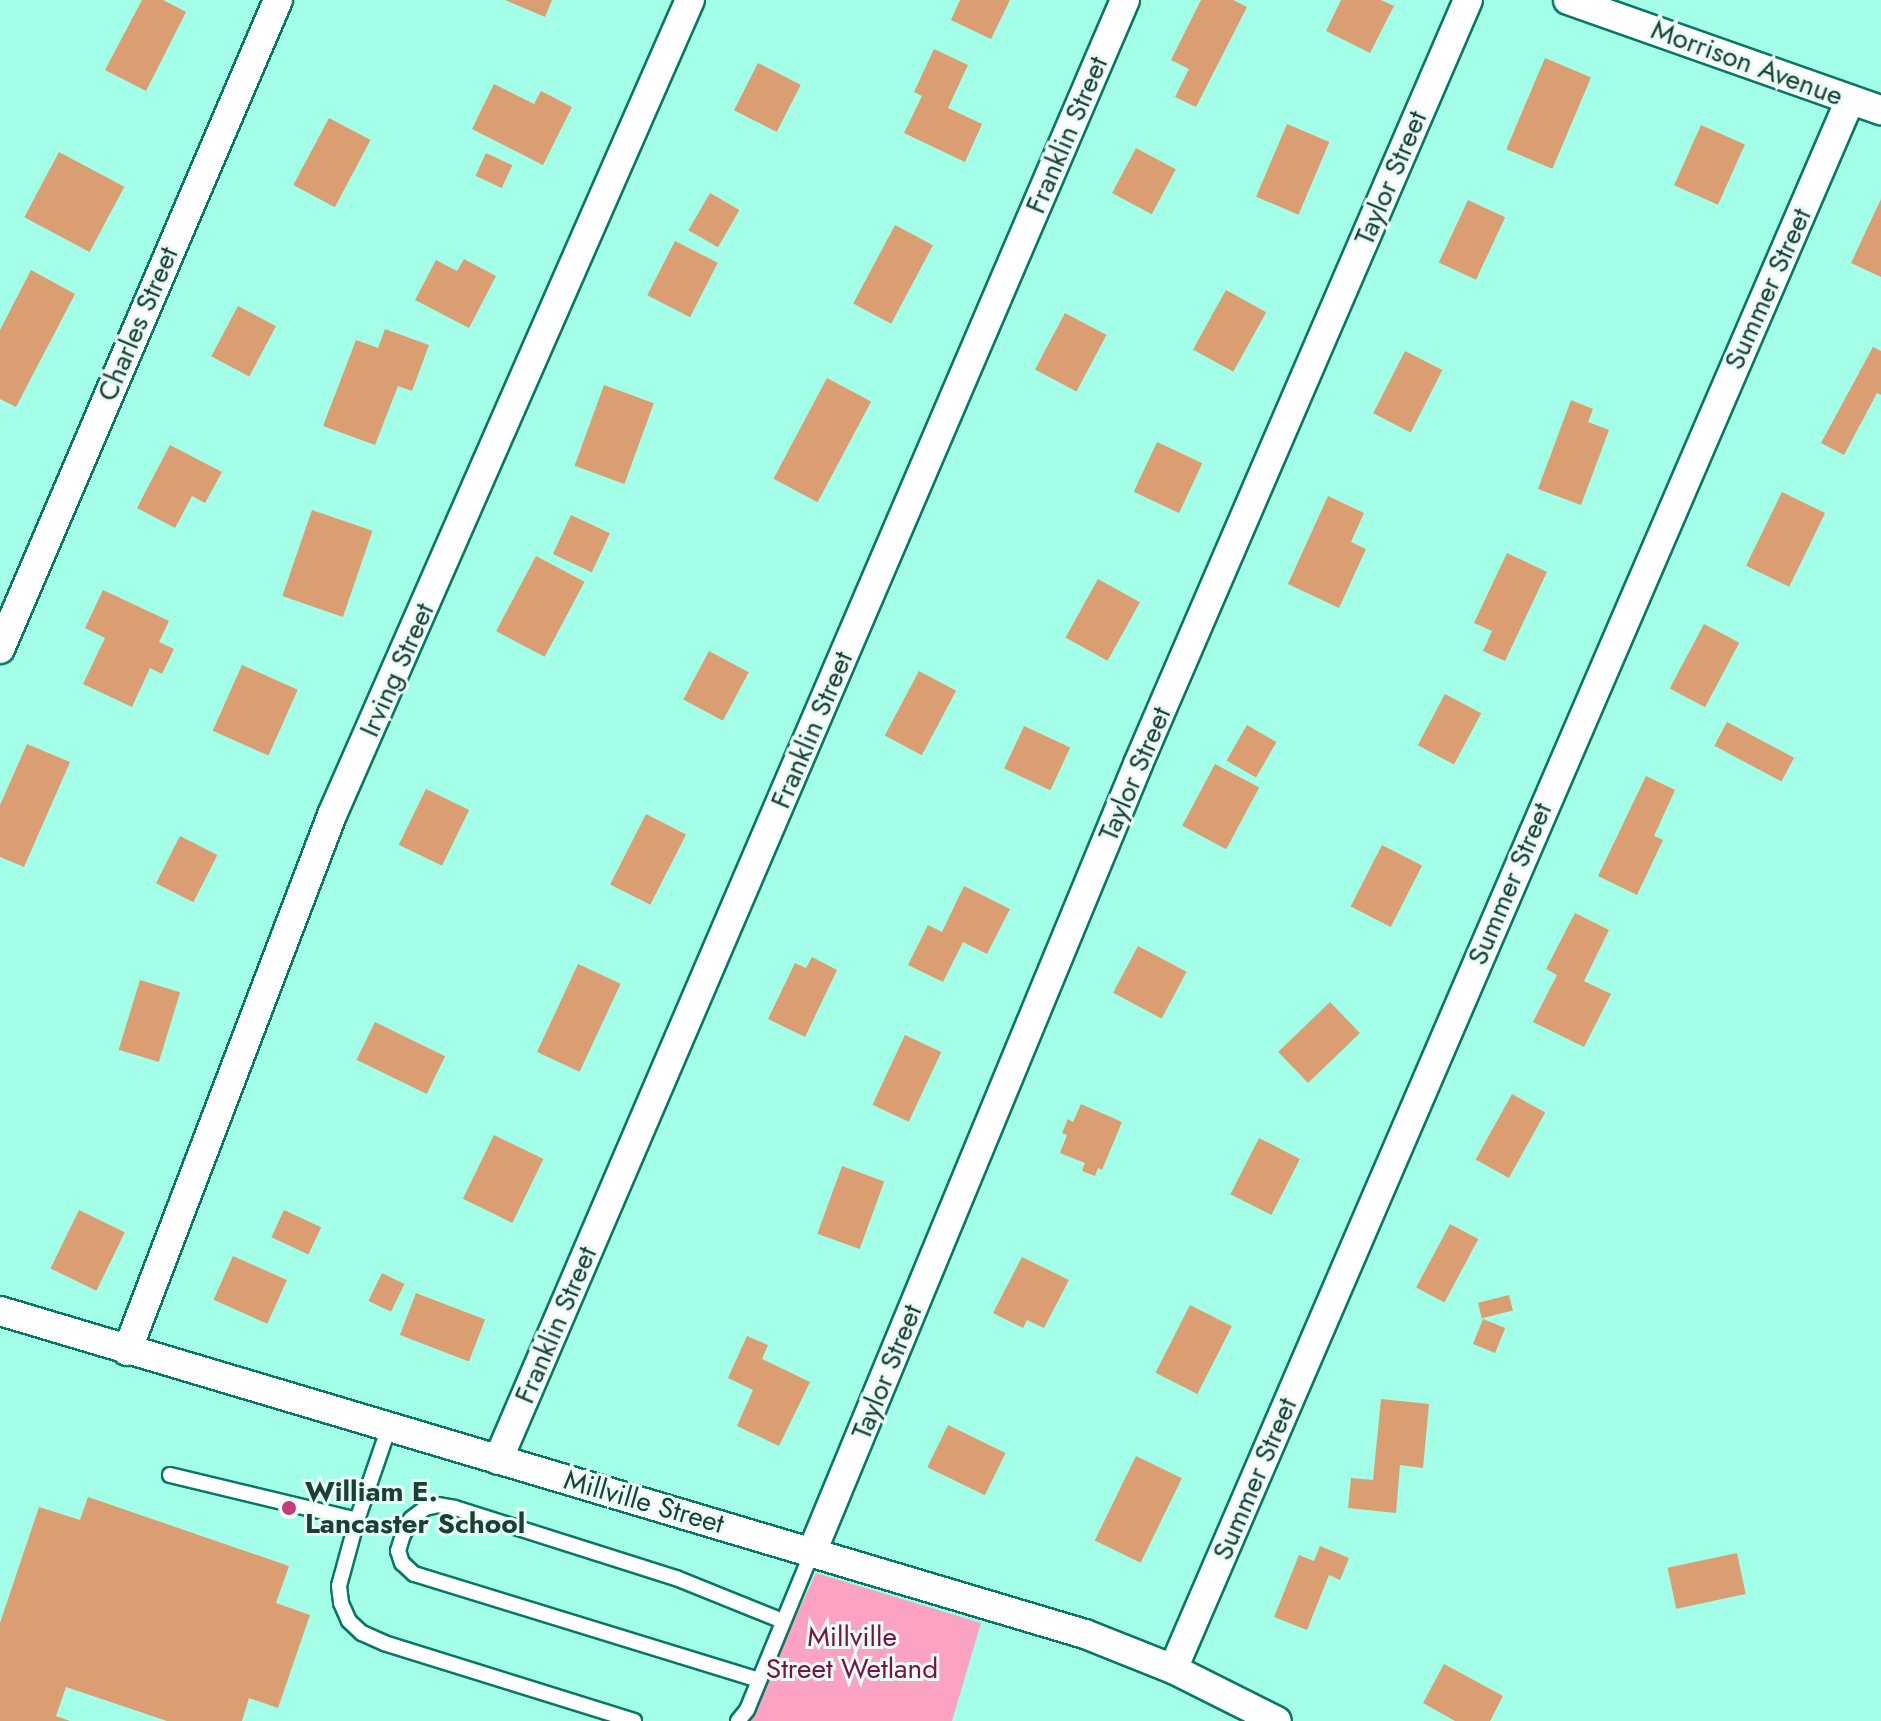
<!DOCTYPE html>
<style>
body{margin:0}
#map{position:relative;width:1881px;height:1721px;overflow:hidden;background:#a3ffe8;font-family:Jost,sans-serif}
div>[style]{position:absolute}
.green>*{inset:0;background:#fca2c2}
.building>*{inset:0;background:#db9e72;transform-origin:0 0}
.roads{filter:drop-shadow(2px 0 #087865) drop-shadow(-2px 0 #087865) drop-shadow(0 2px #087865) drop-shadow(0 -2px #087865)}
.service>*{height:14px;margin:-7px;padding:0 7px;transform-origin:7px;border-radius:7px;background:#fff}
.minor>*{height:28px;margin:-14px;padding:0 14px;transform-origin:14px;border-radius:14px;background:#fff}
.dots>*{width:22px;height:22px;translate:-50% -50%;box-sizing:border-box;border:4px solid #eafbf6;border-radius:50%}
span{translate:-50% -50%;white-space:nowrap;text-align:center;line-height:1.15;-webkit-text-stroke:6px #eafbf6;paint-order:stroke}
.street-label{font-size:28px;color:#194037}
.poi-label{font-size:28px;color:#194037;font-weight:700}
.left{translate:0 -50%;text-align:left}
.park-label{font-size:28px;color:#781245}
</style>
<div id="map">
<div class="green">
<i style="clip-path:polygon(816px 1573px,981px 1623px,952px 1721px,748px 1721px)"></i>
</div>
<div class="building">
<i style="clip-path:polygon(142px 0,163px 0,186px 12px,146px 91px,105px 70px)"></i>
<i style="clip-path:polygon(505px 0,552px 0,545px 17px)"></i>
<i style="clip-path:polygon(960px 0,1010px 0,991px 39px,951px 20px)"></i>
<i style="clip-path:polygon(1201px 0,1233px 0,1247px 7px,1196px 107px,1175px 97px,1189px 69px,1171px 60px)"></i>
<i style="clip-path:polygon(1341px 0,1381px 0,1394px 6px,1370px 53px,1326px 31px)"></i>
<i style="clip-path:polygon(934px 49px,968px 65px,948px 108px,982px 124px,965px 162px,904px 133px,922px 96px,914px 92px)"></i>
<i style="left:1545px;top:58px;width:50px;height:99px;rotate:23deg"></i>
<i style="left:758px;top:63px;width:48px;height:53px;rotate:27deg"></i>
<i style="clip-path:polygon(494px 84px,534px 104px,541px 91px,572px 107px,543px 165px,472px 129px)"></i>
<i style="left:329px;top:118px;width:47px;height:76px;rotate:28deg"></i>
<i style="left:1287px;top:124px;width:46px;height:79px;rotate:23deg"></i>
<i style="left:1701px;top:125px;width:48px;height:66px;rotate:24deg"></i>
<i style="left:1136px;top:148px;width:45px;height:51px;rotate:28deg"></i>
<i style="left:59px;top:152px;width:74px;height:74px;rotate:28deg"></i>
<i style="left:486px;top:153px;width:29px;height:25px;rotate:25deg"></i>
<i style="left:710px;top:193px;width:34px;height:43px;rotate:30deg"></i>
<i style="clip-path:polygon(1881px 199px,1881px 277px,1851px 263px)"></i>
<i style="left:1468px;top:200px;width:41px;height:69px;rotate:25deg"></i>
<i style="left:895px;top:225px;width:43px;height:89px;rotate:28deg"></i>
<i style="left:675px;top:241px;width:48px;height:61px;rotate:27deg"></i>
<i style="clip-path:polygon(464px 259px,496px 276px,469px 328px,415px 300px,436px 260px,457px 271px)"></i>
<i style="clip-path:polygon(31px 270px,75px 294px,16px 407px,0 399px,0 330px)"></i>
<i style="left:1226px;top:290px;width:46px;height:68px;rotate:29deg"></i>
<i style="left:238px;top:306px;width:43px;height:57px;rotate:28deg"></i>
<i style="left:1065px;top:313px;width:47px;height:64px;rotate:28deg"></i>
<i style="clip-path:polygon(385px 329px,429px 345px,412px 391px,398px 386px,375px 445px,323px 426px,356px 340px,378px 348px)"></i>
<i style="clip-path:polygon(1873px 347px,1881px 351px,1881px 395px,1877px 393px,1844px 455px,1821px 443px)"></i>
<i style="left:1405px;top:351px;width:42px;height:70px;rotate:27deg"></i>
<i style="left:827px;top:378px;width:50px;height:114px;rotate:28deg"></i>
<i style="left:604px;top:385px;width:53px;height:86px;rotate:20deg"></i>
<i style="clip-path:polygon(1571px 400px,1593px 409px,1588px 422px,1609px 430px,1581px 505px,1538px 489px)"></i>
<i style="left:1157px;top:442px;width:50px;height:55px;rotate:25deg"></i>
<i style="clip-path:polygon(170px 445px,222px 472px,205px 503px,192px 496px,175px 528px,137px 508px)"></i>
<i style="left:1782px;top:492px;width:48px;height:82px;rotate:26deg"></i>
<i style="clip-path:polygon(1328px 496px,1364px 513px,1351px 542px,1366px 549px,1339px 608px,1288px 584px)"></i>
<i style="left:312px;top:510px;width:64px;height:91px;rotate:19deg"></i>
<i style="left:571px;top:515px;width:43px;height:43px;rotate:25deg"></i>
<i style="clip-path:polygon(1507px 553px,1547px 572px,1505px 661px,1483px 651px,1492px 631px,1474px 623px)"></i>
<i style="left:536px;top:556px;width:55px;height:85px;rotate:28deg"></i>
<i style="left:1098px;top:579px;width:48px;height:67px;rotate:29deg"></i>
<i style="clip-path:polygon(103px 590px,169px 621px,159px 642px,174px 649px,162px 674px,150px 668px,132px 707px,83px 684px,105px 638px,85px 628px)"></i>
<i style="left:1704px;top:624px;width:40px;height:73px;rotate:28deg"></i>
<i style="left:709px;top:651px;width:45px;height:55px;rotate:28deg"></i>
<i style="left:242px;top:665px;width:61px;height:72px;rotate:24deg"></i>
<i style="left:919px;top:671px;width:42px;height:73px;rotate:28deg"></i>
<i style="left:1445px;top:694px;width:41px;height:58px;rotate:28deg"></i>
<i style="left:1727px;top:722px;width:76px;height:27px;rotate:28deg"></i>
<i style="left:1247px;top:725px;width:34px;height:41px;rotate:30deg"></i>
<i style="left:1024px;top:726px;width:51px;height:47px;rotate:25deg"></i>
<i style="clip-path:polygon(27px 744px,70px 762px,24px 867px,0 857px,0 805px)"></i>
<i style="left:1215px;top:764px;width:50px;height:70px;rotate:28deg"></i>
<i style="clip-path:polygon(1646px 776px,1675px 790px,1654px 836px,1663px 840px,1637px 895px,1598px 876px)"></i>
<i style="left:426px;top:789px;width:48px;height:62px;rotate:26deg"></i>
<i style="left:646px;top:814px;width:45px;height:79px;rotate:27deg"></i>
<i style="left:180px;top:836px;width:42px;height:53px;rotate:27deg"></i>
<i style="left:1382px;top:845px;width:45px;height:69px;rotate:27deg"></i>
<i style="clip-path:polygon(964px 886px,1010px 909px,987px 954px,963px 942px,943px 982px,908px 965px,928px 925px,942px 932px)"></i>
<i style="clip-path:polygon(1575px 913px,1609px 930px,1584px 981px,1611px 994px,1584px 1047px,1533px 1022px,1557px 975px,1546px 969px)"></i>
<i style="left:1138px;top:946px;width:55px;height:53px;rotate:28deg"></i>
<i style="clip-path:polygon(812px 957px,837px 970px,805px 1037px,768px 1019px,795px 963px,806px 968px)"></i>
<i style="left:578px;top:964px;width:47px;height:97px;rotate:25deg"></i>
<i style="left:140px;top:980px;width:42px;height:73px;rotate:17deg"></i>
<i style="left:1330px;top:1002px;width:43px;height:72px;rotate:46deg"></i>
<i style="left:375px;top:1022px;width:78px;height:42px;rotate:26deg"></i>
<i style="left:905px;top:1035px;width:40px;height:77px;rotate:25deg"></i>
<i style="left:1512px;top:1094px;width:38px;height:75px;rotate:29deg"></i>
<i style="clip-path:polygon(1081px 1104px,1122px 1122px,1102px 1170px,1098px 1168px,1095px 1176px,1082px 1171px,1085px 1163px,1060px 1153px,1067px 1135px,1062px 1133px,1068px 1119px,1073px 1122px)"></i>
<i style="left:494px;top:1135px;width:55px;height:71px;rotate:26deg"></i>
<i style="left:1259px;top:1138px;width:46px;height:63px;rotate:27deg"></i>
<i style="left:842px;top:1166px;width:45px;height:72px;rotate:20deg"></i>
<i style="left:79px;top:1210px;width:51px;height:65px;rotate:26deg"></i>
<i style="left:284px;top:1210px;width:41px;height:30px;rotate:25deg"></i>
<i style="left:1450px;top:1224px;width:32px;height:72px;rotate:28deg"></i>
<i style="left:233px;top:1256px;width:59px;height:48px;rotate:24deg"></i>
<i style="clip-path:polygon(1022px 1257px,1069px 1280px,1044px 1328px,1027px 1320px,1023px 1328px,993px 1313px)"></i>
<i style="left:382px;top:1273px;width:25px;height:31px;rotate:26deg"></i>
<i style="left:416px;top:1293px;width:74px;height:45px;rotate:21deg"></i>
<i style="left:1509px;top:1295px;width:16px;height:32px;rotate:76deg"></i>
<i style="left:1190px;top:1305px;width:47px;height:76px;rotate:27deg"></i>
<i style="left:1483px;top:1319px;width:24px;height:27px;rotate:22deg"></i>
<i style="clip-path:polygon(747px 1336px,768px 1345px,762px 1359px,810px 1382px,779px 1446px,737px 1426px,753px 1390px,728px 1378px)"></i>
<i style="clip-path:polygon(1381px 1399px,1429px 1404px,1423px 1468px,1400px 1465px,1396px 1513px,1348px 1508px,1351px 1478px,1373px 1480px)"></i>
<i style="left:948px;top:1425px;width:64px;height:47px;rotate:26deg"></i>
<i style="left:1136px;top:1456px;width:51px;height:94px;rotate:26deg"></i>
<i style="clip-path:polygon(88px 1497px,289px 1566px,276px 1603px,310px 1615px,278px 1708px,249px 1698px,242px 1721px,167px 1721px,66px 1687px,56px 1716px,70px 1721px,0 1721px,0 1623px,39px 1507px,80px 1520px)"></i>
<i style="clip-path:polygon(1320px 1546px,1349px 1558px,1340px 1580px,1329px 1575px,1307px 1630px,1274px 1617px,1299px 1555px,1314px 1561px)"></i>
<i style="left:1737px;top:1553px;width:42px;height:71px;rotate:78deg"></i>
<i style="clip-path:polygon(1444px 1664px,1503px 1696px,1490px 1721px,1455px 1721px,1423px 1703px)"></i>
</div>
<div class="roads">
<div class="service">
<i style="left:389px;top:1427px;width:98px;rotate:109deg"></i>
<i style="left:357px;top:1520px;width:68px;rotate:105.3deg"></i>
<i style="left:339px;top:1586px;width:17px;rotate:83deg"></i>
<i style="left:341px;top:1603px;width:20px;rotate:66deg"></i>
<i style="left:349px;top:1621px;width:18px;rotate:43deg"></i>
<i style="left:362px;top:1633px;width:24px;rotate:24deg"></i>
<i style="left:384px;top:1643px;width:262px;rotate:17.3deg"></i>
<i style="left:170px;top:1475px;width:192px;rotate:13.5deg"></i>
<i style="left:759px;top:1680px;width:361px;rotate:-162.9deg"></i>
<i style="left:414px;top:1574px;width:16px;rotate:-137deg"></i>
<i style="left:402px;top:1563px;width:13px;rotate:-108deg"></i>
<i style="left:398px;top:1551px;width:17px;rotate:-73deg"></i>
<i style="left:403px;top:1535px;width:18px;rotate:-63deg"></i>
<i style="left:411px;top:1519px;width:18px;rotate:-38deg"></i>
<i style="left:425px;top:1508px;width:13px;rotate:-13deg"></i>
<i style="left:438px;top:1505px;width:17px;rotate:10deg"></i>
<i style="left:455px;top:1508px;width:232px;rotate:17.6deg"></i>
<i style="left:676px;top:1578px;width:115px;rotate:21.9deg"></i>
<i style="left:738px;top:1721px;width:14px;rotate:-51deg"></i>
<i style="left:747px;top:1710px;width:171px;rotate:-67.6deg"></i>
</div>
<div class="minor">
<i style="left:1568px;top:0;width:332px;rotate:19.4deg"></i>
<i style="left:0;top:649px;width:706px;rotate:-66.81deg"></i>
<i style="left:0;top:1311px;width:1132px;rotate:16.58deg"></i>
<i style="left:1085px;top:1634px;width:95px;rotate:21.7deg"></i>
<i style="left:1173px;top:1669px;width:116px;rotate:26.6deg"></i>
<i style="left:127px;top:1351px;width:574px;rotate:-69.07deg"></i>
<i style="left:332px;top:815px;width:890px;rotate:-66.29deg"></i>
<i style="left:498px;top:1460px;width:1589px;rotate:-66.76deg"></i>
<i style="left:812px;top:1552px;width:853px;rotate:-67.52deg"></i>
<i style="left:1138px;top:764px;width:832px;rotate:-66.64deg"></i>
<i style="left:1173px;top:1669px;width:1709px;rotate:-66.66deg"></i>
</div>
</div>
<div class="dots">
<i style="left:289px;top:1508px;background:#c33b79"></i>
</div>
<div class="street-label">
<span style="left:1747px;top:63px;rotate:20deg">Morrison Avenue</span>
<span style="left:1067px;top:135px;rotate:-67deg">Franklin Street</span>
<span style="left:1391px;top:178px;rotate:-67deg">Taylor Street</span>
<span style="left:1768px;top:289px;rotate:-66deg">Summer Street</span>
<span style="left:138px;top:324px;rotate:-67deg">Charles Street</span>
<span style="left:397px;top:670px;rotate:-66deg">Irving Street</span>
<span style="left:812px;top:730px;rotate:-67deg">Franklin Street</span>
<span style="left:1135px;top:774px;rotate:-67deg">Taylor Street</span>
<span style="left:1510px;top:884px;rotate:-67deg">Summer Street</span>
<span style="left:556px;top:1325px;rotate:-67deg">Franklin Street</span>
<span style="left:887px;top:1372px;rotate:-68deg">Taylor Street</span>
<span style="left:1255px;top:1479px;rotate:-67deg">Summer Street</span>
<span style="left:644px;top:1502px;rotate:16deg">Millville Street</span>
</div>
<div class="poi-label">
<span class="left" style="left:305px;top:1508px">William E.<br>Lancaster School</span>
</div>
<div class="park-label">
<span style="left:852px;top:1653px">Millville<br>Street Wetland</span>
</div>
</div>
